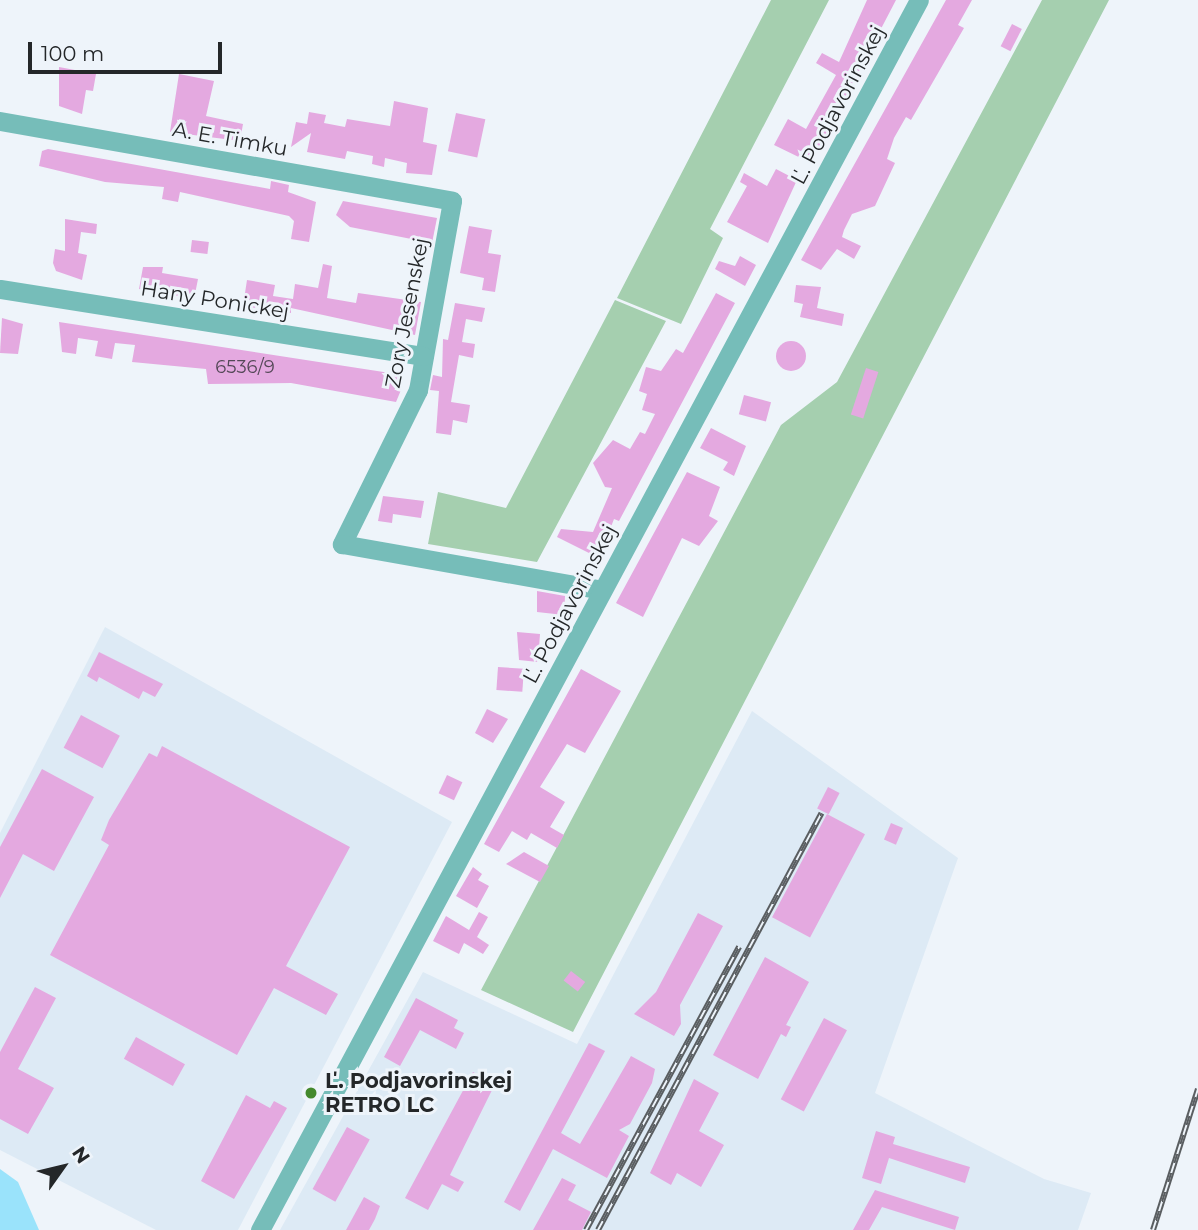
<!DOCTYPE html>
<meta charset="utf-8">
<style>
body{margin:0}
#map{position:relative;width:1198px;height:1230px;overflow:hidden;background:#eef4fa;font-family:Montserrat,sans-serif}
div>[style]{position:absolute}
.built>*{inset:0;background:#ddeaf5}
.green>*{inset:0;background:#a5cfaf}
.water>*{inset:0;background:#9ae3fb}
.building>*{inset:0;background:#e4a9e0;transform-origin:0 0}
.round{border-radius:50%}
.minor>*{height:19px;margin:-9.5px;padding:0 9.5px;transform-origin:9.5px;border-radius:9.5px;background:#76bdb9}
.rail>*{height:6px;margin-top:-3px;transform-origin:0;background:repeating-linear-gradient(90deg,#eef4fa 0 10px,#5a5e61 0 20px);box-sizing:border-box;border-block:2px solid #5a5e61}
.dots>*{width:19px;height:19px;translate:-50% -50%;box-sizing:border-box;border:4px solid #eef4fa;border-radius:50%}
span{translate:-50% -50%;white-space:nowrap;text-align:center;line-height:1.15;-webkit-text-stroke:6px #eef4fa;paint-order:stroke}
.number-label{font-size:18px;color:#544857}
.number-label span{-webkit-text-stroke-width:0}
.street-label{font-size:21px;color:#242729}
.poi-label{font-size:21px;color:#242729;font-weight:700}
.left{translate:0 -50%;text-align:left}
.north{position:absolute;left:28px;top:1132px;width:70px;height:70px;-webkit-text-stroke:5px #eef4fa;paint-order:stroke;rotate:56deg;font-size:19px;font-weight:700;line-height:28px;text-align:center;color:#242729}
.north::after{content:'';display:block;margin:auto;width:24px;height:32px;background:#242729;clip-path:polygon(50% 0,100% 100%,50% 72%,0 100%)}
.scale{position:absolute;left:28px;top:42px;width:194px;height:32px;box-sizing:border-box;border:4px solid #242729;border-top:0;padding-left:9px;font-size:21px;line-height:24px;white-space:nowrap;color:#242729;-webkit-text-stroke:5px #eef4fa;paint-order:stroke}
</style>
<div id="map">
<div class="built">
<i style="clip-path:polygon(105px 627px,452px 822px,238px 1230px,156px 1230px,0 1150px,0 833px)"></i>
<i style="clip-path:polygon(752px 711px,958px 858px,875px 1093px,1044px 1179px,1091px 1193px,1078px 1230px,280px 1230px,423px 972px,577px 1044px)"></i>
</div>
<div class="green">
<i style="clip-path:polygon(771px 0,829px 0,710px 229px,723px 238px,681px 324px,617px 298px)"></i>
<i style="clip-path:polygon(1042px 0,1109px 0,573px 1032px,481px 990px,781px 425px,837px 382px)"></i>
<i style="clip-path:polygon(615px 300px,666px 321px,537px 562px,428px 544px,438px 492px,506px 508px)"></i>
</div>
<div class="water">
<i style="clip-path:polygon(0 1169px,18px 1182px,39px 1230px,0 1230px)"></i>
</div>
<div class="building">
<i style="clip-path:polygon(867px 0,896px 0,811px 163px,774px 145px,788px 119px,806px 129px,836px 75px,816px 63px,822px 53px,839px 62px)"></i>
<i style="clip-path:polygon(946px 0,972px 0,958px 25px,964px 28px,911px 120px,906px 117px,894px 138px,887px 159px,895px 163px,875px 206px,852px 214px,844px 230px,842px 237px,861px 246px,854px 259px,837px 249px,821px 270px,801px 260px)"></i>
<i style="left:1012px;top:24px;width:11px;height:25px;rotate:27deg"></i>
<i style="clip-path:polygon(59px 67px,96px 74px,93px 91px,86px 90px,82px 114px,59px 106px)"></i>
<i style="clip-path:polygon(179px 74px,214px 81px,206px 116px,243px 124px,240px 141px,170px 132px)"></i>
<i style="clip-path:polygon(394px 101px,428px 108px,423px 142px,437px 145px,432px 175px,406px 173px,407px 163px,385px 158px,384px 167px,372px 164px,373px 156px,347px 151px,345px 159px,307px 152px,311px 133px,291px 147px,296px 122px,307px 124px,309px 112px,326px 115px,324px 123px,345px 127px,347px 119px,390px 126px)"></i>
<i style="left:456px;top:113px;width:30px;height:39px;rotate:12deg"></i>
<i style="clip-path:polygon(48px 149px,270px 189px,271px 181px,289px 185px,288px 192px,316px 202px,309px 242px,291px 239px,294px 221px,289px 216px,180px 192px,178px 202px,162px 199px,164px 187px,105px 182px,39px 166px,42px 151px)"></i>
<i style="clip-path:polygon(776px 169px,797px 180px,768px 243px,727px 222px,747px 186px,740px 182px,744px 173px,767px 186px)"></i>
<i style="clip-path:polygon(343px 201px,437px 218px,432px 243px,350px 227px,336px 215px)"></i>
<i style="clip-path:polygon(65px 219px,97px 224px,96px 234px,81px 232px,78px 253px,87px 255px,82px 280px,56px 271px,53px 263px,55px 249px,65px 251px)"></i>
<i style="clip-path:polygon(469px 226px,492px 230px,488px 253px,501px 255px,495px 292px,482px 290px,484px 278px,460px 273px)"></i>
<i style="left:192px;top:240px;width:17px;height:12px;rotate:7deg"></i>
<i style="clip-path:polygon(740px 256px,756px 265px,745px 286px,715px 269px,719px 261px,735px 266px)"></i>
<i style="clip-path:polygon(323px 264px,332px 266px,327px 298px,356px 303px,358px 293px,421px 302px,415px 335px,291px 308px,291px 313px,243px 306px,247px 280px,275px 285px,273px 296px,293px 299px,295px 284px,318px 288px)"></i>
<i style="clip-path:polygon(143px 267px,163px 267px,162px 273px,198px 279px,194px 299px,139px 289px)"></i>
<i style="clip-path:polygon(796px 285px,821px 287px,817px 308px,844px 314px,842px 326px,800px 317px,803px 304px,794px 302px)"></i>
<i style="clip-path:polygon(716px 293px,735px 303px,619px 521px,614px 519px,599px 558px,557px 537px,561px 529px,593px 532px,612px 488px,605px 487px,593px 463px,613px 440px,630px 449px,640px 432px,645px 434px,655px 414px,642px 410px,647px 394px,639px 391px,646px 367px,661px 371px,676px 349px,683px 353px)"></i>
<i style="clip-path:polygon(455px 303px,485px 308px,482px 322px,466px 319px,462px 342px,475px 344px,473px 358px,459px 355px,451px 402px,470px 405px,467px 423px,453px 420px,451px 435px,436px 433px,439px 391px,430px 390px,433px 375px,442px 377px,443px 339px,448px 340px)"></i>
<i style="clip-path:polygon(2px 318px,23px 324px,18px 354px,0 353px)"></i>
<i style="clip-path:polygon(59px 322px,403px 375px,401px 390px,396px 402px,291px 383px,208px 384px,206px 369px,132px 362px,135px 345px,115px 343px,112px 359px,95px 356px,98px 341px,78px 338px,76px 354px,62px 352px)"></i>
<i class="round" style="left:776px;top:341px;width:30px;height:30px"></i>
<i style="left:866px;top:368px;width:13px;height:49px;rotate:18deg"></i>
<i style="left:744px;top:395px;width:28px;height:20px;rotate:15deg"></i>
<i style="clip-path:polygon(711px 428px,746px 446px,734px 476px,723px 470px,728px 462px,700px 448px)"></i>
<i style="clip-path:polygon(687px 472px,720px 487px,709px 516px,718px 521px,699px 546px,682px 538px,643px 617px,616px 603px)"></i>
<i style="clip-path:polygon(383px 496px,424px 501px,421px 518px,393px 514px,392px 523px,378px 521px)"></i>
<i style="clip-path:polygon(537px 591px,565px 596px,564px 615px,537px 612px)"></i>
<i style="clip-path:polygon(517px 632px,540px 634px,538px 662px,519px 660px)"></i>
<i style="clip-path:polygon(99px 652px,163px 684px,155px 697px,143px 691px,139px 699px,99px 677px,97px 682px,87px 676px)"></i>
<i style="left:498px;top:667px;width:26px;height:23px;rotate:4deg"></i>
<i style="clip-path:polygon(581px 669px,621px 691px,585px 753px,567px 744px,540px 787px,565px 802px,550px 827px,564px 835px,557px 848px,531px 833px,527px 840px,512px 831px,499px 852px,484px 844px)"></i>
<i style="clip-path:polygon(487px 709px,508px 719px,493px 743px,475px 733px)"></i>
<i style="left:81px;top:715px;width:44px;height:37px;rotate:28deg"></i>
<i style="clip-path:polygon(162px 746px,350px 847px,286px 966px,338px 994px,326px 1015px,274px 988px,237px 1055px,50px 955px,109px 845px,101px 840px,109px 820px,149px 753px,157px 757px)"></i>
<i style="clip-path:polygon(42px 769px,94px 797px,54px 871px,23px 854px,0 898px,0 847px)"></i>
<i style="left:447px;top:775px;width:17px;height:20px;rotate:25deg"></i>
<i style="left:828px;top:787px;width:13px;height:24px;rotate:27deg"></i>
<i style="left:827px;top:814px;width:43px;height:117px;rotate:28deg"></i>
<i style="left:891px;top:823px;width:13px;height:18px;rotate:23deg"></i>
<i style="clip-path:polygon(524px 852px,549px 866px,540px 882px,506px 864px)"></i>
<i style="clip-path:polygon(473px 867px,482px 874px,478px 880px,489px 886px,477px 908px,456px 896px)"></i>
<i style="clip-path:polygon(479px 912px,488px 917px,477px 937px,489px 945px,483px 954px,464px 943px,459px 954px,433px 941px,446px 916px,469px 930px)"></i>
<i style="clip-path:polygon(698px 913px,723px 926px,680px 1005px,681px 1024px,674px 1036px,634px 1014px,656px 992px)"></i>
<i style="clip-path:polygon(765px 957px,809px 982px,786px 1025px,791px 1027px,786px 1037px,781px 1034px,758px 1079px,713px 1055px)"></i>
<i style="left:571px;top:971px;width:18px;height:12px;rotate:38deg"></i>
<i style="clip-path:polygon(35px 987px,56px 998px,18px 1069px,54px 1088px,28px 1134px,0 1119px,0 1052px)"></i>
<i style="clip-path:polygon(416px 998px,458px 1020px,454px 1028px,464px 1033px,456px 1049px,420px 1030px,400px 1066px,384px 1057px)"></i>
<i style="left:824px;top:1018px;width:26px;height:92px;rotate:28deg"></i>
<i style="left:136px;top:1037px;width:56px;height:25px;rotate:29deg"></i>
<i style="clip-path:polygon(589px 1043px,605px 1051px,561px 1133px,580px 1144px,631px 1056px,655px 1069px,652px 1083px,630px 1124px,619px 1130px,629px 1136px,607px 1178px,553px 1149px,520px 1211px,504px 1202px)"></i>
<i style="clip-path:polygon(473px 1072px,495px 1084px,450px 1175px,464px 1182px,458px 1192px,442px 1184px,428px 1210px,405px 1198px)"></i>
<i style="clip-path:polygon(694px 1079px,719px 1093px,699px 1131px,724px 1145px,701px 1187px,677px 1173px,671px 1185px,650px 1173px)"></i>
<i style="clip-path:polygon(246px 1095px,270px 1108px,274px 1101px,287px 1108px,234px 1199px,201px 1181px)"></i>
<i style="left:347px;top:1127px;width:26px;height:71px;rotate:29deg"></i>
<i style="clip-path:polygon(876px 1131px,895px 1137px,893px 1144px,970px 1167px,965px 1183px,889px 1158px,881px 1184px,862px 1178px)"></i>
<i style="clip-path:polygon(562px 1178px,576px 1185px,568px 1200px,591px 1212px,582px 1230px,533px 1230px)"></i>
<i style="clip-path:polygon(875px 1190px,959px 1217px,955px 1230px,882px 1207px,869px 1230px,853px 1230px)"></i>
<i style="clip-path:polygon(364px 1197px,380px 1206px,375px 1219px,369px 1230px,346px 1230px)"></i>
</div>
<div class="minor">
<i style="left:0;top:121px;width:459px;rotate:10deg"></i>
<i style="left:452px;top:201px;width:192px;rotate:100.2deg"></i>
<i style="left:418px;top:390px;width:172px;rotate:116.3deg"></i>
<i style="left:342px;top:544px;width:264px;rotate:10deg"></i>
<i style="left:0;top:289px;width:429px;rotate:9deg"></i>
<i style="left:260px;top:1230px;width:1395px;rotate:-61.82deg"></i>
</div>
<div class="rail">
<i style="left:586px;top:1230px;width:322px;rotate:-61.6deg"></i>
<i style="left:598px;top:1230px;width:473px;rotate:-61.8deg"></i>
<i style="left:1153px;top:1230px;width:148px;rotate:-72.3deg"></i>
</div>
<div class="dots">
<i style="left:311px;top:1093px;background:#44892d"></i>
</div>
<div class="number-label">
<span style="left:245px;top:367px">6536/9</span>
</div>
<div class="street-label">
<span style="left:838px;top:105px;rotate:-62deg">Ľ. Podjavorinskej</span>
<span style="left:230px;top:139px;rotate:10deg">A. E. Timku</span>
<span style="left:215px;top:300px;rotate:9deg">Hany Ponickej</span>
<span style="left:407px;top:313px;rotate:-79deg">Zory Jesenskej</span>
<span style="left:570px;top:604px;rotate:-62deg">Ľ. Podjavorinskej</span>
</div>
<div class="poi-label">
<span class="left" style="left:325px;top:1093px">Ľ. Podjavorinskej<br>RETRO LC</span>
</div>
<div class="north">N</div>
<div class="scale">100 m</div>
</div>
